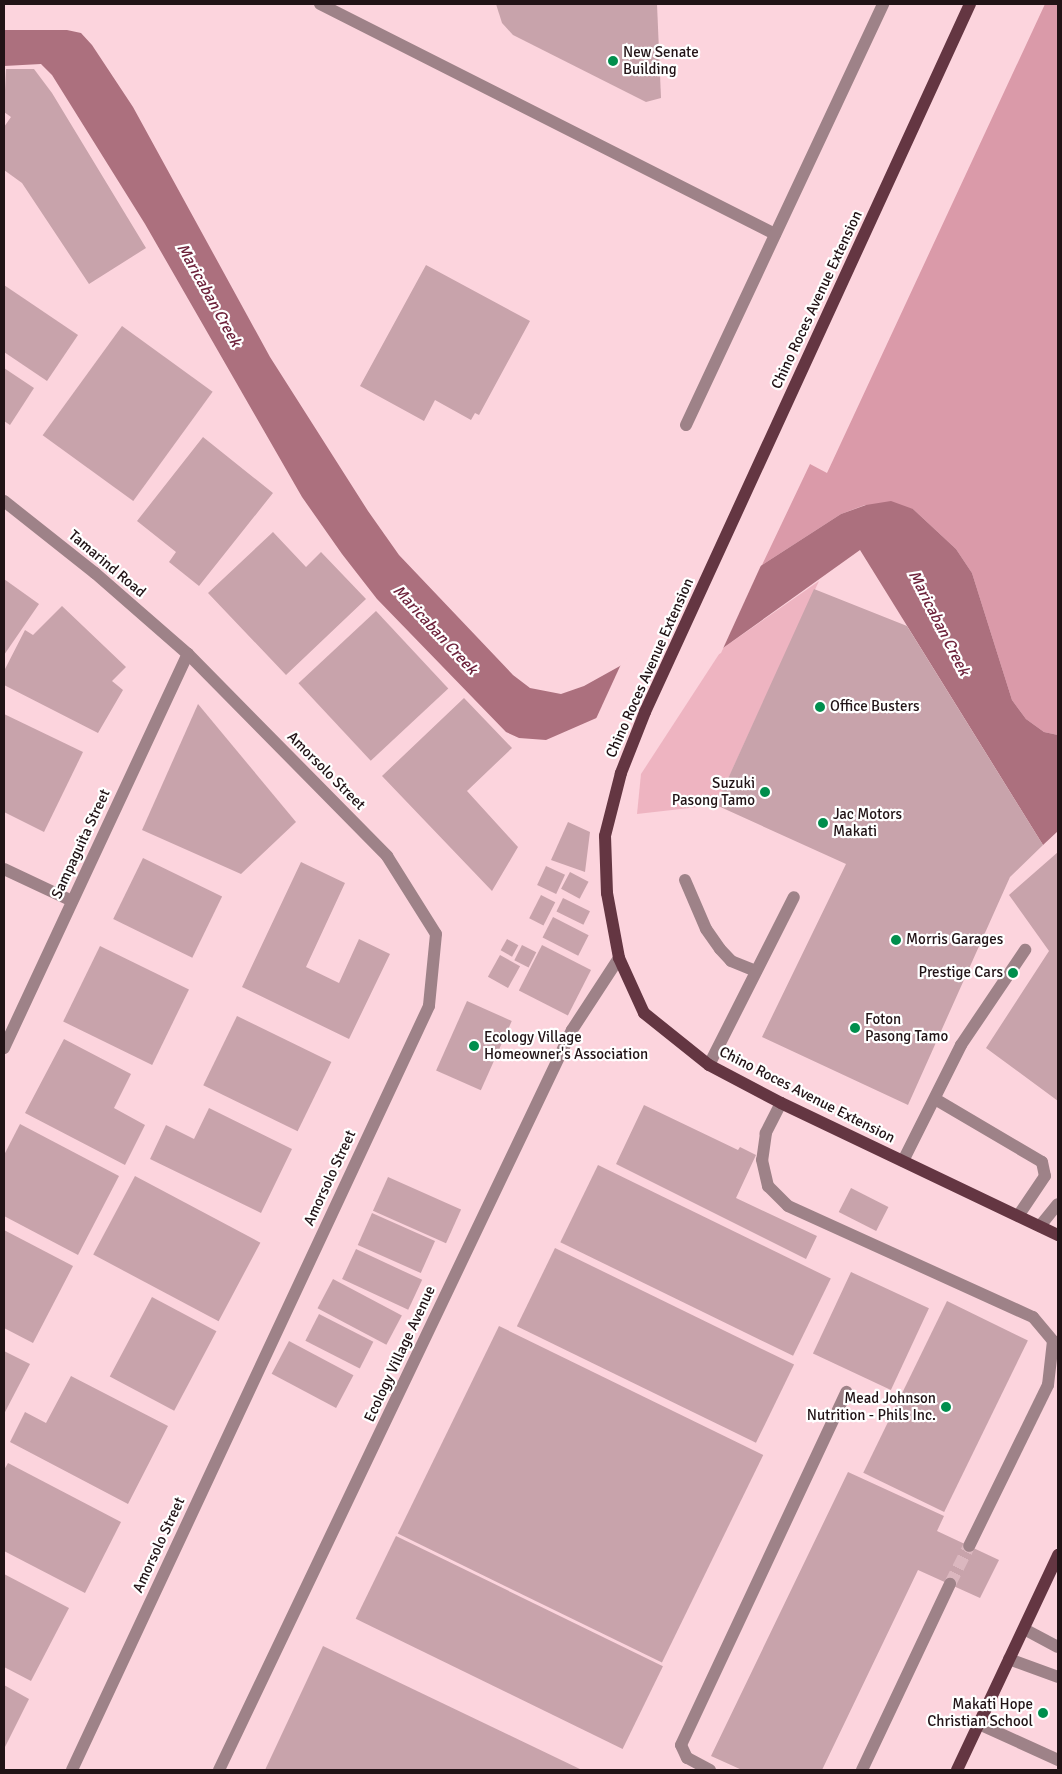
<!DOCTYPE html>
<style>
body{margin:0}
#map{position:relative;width:1062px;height:1774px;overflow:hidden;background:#fcd4dd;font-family:Signika,sans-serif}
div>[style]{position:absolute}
.green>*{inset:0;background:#eeb4c1}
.forest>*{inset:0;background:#da9aa9}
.water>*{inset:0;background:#ac707e}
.pier>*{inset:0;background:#fcd4dd}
.building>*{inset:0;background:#c8a3ab;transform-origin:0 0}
.minor-tunnel>*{height:12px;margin-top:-6px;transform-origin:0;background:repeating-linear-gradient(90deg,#dbb7bf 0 12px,transparent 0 18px)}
.minor>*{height:12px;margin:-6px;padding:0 6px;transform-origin:6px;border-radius:6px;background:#9e8288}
.major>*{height:12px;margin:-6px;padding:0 6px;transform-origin:6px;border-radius:6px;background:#643642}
.dots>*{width:14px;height:14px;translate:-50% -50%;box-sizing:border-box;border:2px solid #fff;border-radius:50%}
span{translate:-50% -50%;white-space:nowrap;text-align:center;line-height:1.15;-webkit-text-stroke:4.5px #fff;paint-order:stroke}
.poi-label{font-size:15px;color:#211316}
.left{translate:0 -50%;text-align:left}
.right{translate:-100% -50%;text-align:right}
.street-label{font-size:15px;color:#211316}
.water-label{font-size:16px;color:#6e233c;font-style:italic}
.frame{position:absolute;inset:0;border:5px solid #211316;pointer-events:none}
</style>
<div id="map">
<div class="green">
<i style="clip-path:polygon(819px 581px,716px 805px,637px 814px,641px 774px,723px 648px)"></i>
</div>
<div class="forest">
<i style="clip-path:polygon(1045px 4px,1058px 4px,1058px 735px,1044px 732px,1026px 719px,1012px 700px,972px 573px,956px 549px,913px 509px,865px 505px,841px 514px,762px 565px,810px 464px,827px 473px)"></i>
</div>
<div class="water">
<i style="clip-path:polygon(4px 30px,67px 30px,81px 33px,92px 45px,133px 107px,270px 357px,368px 511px,399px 555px,513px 675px,530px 688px,561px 694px,584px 686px,620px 666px,762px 565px,841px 514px,866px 505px,891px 501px,913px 509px,956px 549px,972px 573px,1012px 700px,1026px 719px,1044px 732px,1058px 735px,1058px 831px,1043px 845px,860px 550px,723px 648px,601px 716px,546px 740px,519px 738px,506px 732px,377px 599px,342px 554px,302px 497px,145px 224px,52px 75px,41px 64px,4px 66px)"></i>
</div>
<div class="pier">
<i style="clip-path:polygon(763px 561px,721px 653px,595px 721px,622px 662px)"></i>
</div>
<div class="building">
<i style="clip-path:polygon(496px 4px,657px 4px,661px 98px,646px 102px,513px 35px,502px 23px)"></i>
<i style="clip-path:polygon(6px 69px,34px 69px,52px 93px,146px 248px,89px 284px,22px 183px,4px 170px,4px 127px,11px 117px,4px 112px)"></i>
<i style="clip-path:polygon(426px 265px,530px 321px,479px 415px,475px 413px,471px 420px,435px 400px,424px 421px,360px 386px)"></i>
<i style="clip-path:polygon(4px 285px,78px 335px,47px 381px,4px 352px)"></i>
<i style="left:122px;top:326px;width:112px;height:135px;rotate:36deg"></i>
<i style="clip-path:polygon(4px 368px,34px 388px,10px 425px,4px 421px)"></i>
<i style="clip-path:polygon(203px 437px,273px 493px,199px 586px,169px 562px,176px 552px,137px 521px)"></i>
<i style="clip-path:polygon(273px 532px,306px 567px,321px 552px,366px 599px,286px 675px,208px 593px)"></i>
<i style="clip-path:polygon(4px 579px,39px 604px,4px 655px)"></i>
<i style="clip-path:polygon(814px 589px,907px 626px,1043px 845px,1010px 877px,908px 1105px,762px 1037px,846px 864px,716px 805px)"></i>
<i style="clip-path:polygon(62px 606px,126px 667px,112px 681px,123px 690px,98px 733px,4px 685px,4px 671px,25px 630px,33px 635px)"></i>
<i style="left:376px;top:611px;width:106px;height:106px;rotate:47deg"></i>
<i style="clip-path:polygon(464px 698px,512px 748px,467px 791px,518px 847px,492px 891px,382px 776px)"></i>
<i style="clip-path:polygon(198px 704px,296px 822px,241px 874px,142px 830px)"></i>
<i style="clip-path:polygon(4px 714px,83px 752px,44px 832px,4px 812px)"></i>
<i style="clip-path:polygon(568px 822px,590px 832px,585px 872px,551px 860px)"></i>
<i style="clip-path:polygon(1058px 852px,1058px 1101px,986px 1048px,1049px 951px,1009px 895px)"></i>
<i style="left:143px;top:858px;width:88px;height:68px;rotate:26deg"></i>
<i style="clip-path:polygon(301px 862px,345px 883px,306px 967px,339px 983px,359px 939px,390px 954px,349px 1039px,242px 987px)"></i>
<i style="left:546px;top:866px;width:21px;height:21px;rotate:25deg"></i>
<i style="left:570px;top:872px;width:21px;height:19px;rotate:28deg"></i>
<i style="left:541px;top:895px;width:16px;height:26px;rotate:27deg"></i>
<i style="left:563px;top:898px;width:30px;height:15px;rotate:26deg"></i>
<i style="left:553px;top:917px;width:40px;height:23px;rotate:27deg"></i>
<i style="left:507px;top:939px;width:13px;height:13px;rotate:29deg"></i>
<i style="left:522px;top:945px;width:16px;height:17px;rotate:27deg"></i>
<i style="left:542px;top:945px;width:55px;height:51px;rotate:27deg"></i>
<i style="left:100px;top:946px;width:99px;height:84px;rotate:26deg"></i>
<i style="left:500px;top:955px;width:23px;height:25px;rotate:29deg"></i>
<i style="left:467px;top:1001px;width:49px;height:76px;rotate:24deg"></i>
<i style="left:237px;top:1016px;width:105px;height:77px;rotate:26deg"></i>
<i style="clip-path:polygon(64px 1039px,131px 1074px,114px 1108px,145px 1125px,125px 1165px,25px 1113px)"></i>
<i style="clip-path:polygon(644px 1105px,738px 1150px,740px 1147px,756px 1155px,736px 1198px,817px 1236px,806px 1259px,616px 1164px)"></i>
<i style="clip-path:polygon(209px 1108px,292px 1149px,261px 1213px,150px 1159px,166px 1125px,194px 1139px)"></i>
<i style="clip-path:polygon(20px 1124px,119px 1176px,78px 1255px,4px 1216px,4px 1155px)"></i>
<i style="left:598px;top:1165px;width:259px;height:86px;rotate:26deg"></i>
<i style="left:135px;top:1176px;width:142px;height:89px;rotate:28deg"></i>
<i style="left:388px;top:1177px;width:80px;height:37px;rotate:24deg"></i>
<i style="left:851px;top:1188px;width:42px;height:27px;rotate:27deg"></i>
<i style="left:372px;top:1213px;width:69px;height:35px;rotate:24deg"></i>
<i style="clip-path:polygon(4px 1230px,73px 1266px,33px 1343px,4px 1328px)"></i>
<i style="left:555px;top:1248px;width:266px;height:87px;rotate:26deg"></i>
<i style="left:356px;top:1249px;width:73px;height:33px;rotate:25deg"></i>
<i style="left:851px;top:1272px;width:86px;height:90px;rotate:25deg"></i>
<i style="left:333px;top:1279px;width:78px;height:33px;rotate:28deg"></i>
<i style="left:152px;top:1297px;width:73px;height:90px;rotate:28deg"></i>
<i style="left:947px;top:1301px;width:90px;height:191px;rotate:26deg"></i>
<i style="left:319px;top:1314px;width:61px;height:30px;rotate:27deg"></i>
<i style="left:499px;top:1326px;width:294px;height:231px;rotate:26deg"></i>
<i style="left:289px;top:1341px;width:73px;height:37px;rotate:28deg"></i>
<i style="clip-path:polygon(4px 1351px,30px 1364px,4px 1414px)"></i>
<i style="clip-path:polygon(71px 1376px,168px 1426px,128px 1504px,10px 1442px,25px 1412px,46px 1423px)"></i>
<i style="clip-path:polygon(8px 1463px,121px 1522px,85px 1593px,4px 1551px,4px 1470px)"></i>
<i style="clip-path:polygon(848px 1472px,944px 1516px,937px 1531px,999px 1560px,980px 1598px,918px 1570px,822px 1770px,742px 1770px,711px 1756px)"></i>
<i style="left:396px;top:1536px;width:297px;height:92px;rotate:26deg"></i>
<i style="clip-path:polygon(4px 1574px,69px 1608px,31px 1681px,4px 1667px)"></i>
<i style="clip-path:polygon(323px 1646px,582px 1770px,265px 1770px)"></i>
<i style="clip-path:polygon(4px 1685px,29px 1699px,4px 1749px)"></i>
</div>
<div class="minor-tunnel">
<i style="left:950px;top:1584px;width:42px;rotate:-63.4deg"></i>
</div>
<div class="minor">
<i style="left:320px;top:4px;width:510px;rotate:26.82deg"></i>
<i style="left:686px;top:425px;width:465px;rotate:-64.9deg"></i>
<i style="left:4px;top:501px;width:116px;rotate:38.4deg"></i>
<i style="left:95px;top:573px;width:123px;rotate:41.1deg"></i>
<i style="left:188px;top:654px;width:284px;rotate:45.4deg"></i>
<i style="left:387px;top:856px;width:92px;rotate:57.9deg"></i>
<i style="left:436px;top:934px;width:72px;rotate:95.6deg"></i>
<i style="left:429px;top:1006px;width:843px;rotate:115.05deg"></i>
<i style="left:4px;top:869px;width:75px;rotate:25.2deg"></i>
<i style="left:685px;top:880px;width:53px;rotate:66.8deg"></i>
<i style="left:706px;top:929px;width:24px;rotate:55deg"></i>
<i style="left:720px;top:949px;width:16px;rotate:47deg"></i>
<i style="left:731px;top:961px;width:27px;rotate:22deg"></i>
<i style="left:4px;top:1048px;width:435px;rotate:-65deg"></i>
<i style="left:709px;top:1065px;width:188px;rotate:-63.2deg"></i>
<i style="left:935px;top:1099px;width:124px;rotate:30.5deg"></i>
<i style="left:1042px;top:1162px;width:14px;rotate:78deg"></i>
<i style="left:1045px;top:1176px;width:48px;rotate:124deg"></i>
<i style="left:781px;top:1103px;width:34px;rotate:117deg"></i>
<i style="left:766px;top:1133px;width:27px;rotate:98deg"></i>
<i style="left:762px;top:1160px;width:27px;rotate:77deg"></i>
<i style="left:768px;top:1186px;width:28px;rotate:45deg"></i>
<i style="left:788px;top:1206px;width:269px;rotate:24.4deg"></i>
<i style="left:1033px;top:1317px;width:31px;rotate:50deg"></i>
<i style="left:1053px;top:1341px;width:44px;rotate:96.5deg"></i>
<i style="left:1048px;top:1385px;width:179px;rotate:116.1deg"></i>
<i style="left:903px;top:1161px;width:130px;rotate:-63.4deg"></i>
<i style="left:961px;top:1045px;width:115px;rotate:-56deg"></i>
<i style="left:1040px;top:1226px;width:28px;rotate:-51deg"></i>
<i style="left:1024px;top:1629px;width:38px;rotate:28deg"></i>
<i style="left:1009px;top:1659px;width:52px;rotate:20.2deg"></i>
<i style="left:979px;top:1724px;width:87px;rotate:24.5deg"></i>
<i style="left:219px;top:1770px;width:820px;rotate:-64.5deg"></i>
<i style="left:572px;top:1030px;width:86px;rotate:-56.9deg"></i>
<i style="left:710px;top:1770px;width:26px;rotate:-152deg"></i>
<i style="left:687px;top:1758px;width:14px;rotate:-115deg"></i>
<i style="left:681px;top:1745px;width:390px;rotate:-64.9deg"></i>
<i style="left:862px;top:1770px;width:206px;rotate:-64.7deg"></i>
</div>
<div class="major">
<i style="left:970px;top:4px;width:779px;rotate:114.66deg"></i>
<i style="left:645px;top:712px;width:66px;rotate:111.5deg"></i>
<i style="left:621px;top:773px;width:65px;rotate:104.3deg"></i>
<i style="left:605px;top:836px;width:57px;rotate:88deg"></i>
<i style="left:607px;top:893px;width:66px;rotate:79.5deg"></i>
<i style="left:619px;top:958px;width:60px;rotate:65.6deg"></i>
<i style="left:644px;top:1013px;width:83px;rotate:38.7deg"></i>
<i style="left:709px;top:1065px;width:81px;rotate:27.8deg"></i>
<i style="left:781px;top:1103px;width:307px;rotate:25.5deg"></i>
<i style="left:957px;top:1770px;width:238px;rotate:-64.8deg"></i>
</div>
<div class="dots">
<i style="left:613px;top:61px;background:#008e4d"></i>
<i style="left:820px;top:707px;background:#008e4d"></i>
<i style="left:765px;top:792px;background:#008e4d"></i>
<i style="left:823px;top:823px;background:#008e4d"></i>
<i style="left:896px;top:940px;background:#008e4d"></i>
<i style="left:1013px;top:973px;background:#008e4d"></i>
<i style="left:855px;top:1028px;background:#008e4d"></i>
<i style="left:474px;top:1046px;background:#008e4d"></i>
<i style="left:946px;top:1407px;background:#008e4d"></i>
<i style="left:1043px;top:1713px;background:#008e4d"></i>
</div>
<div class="poi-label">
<span class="left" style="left:623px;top:61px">New Senate<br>Building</span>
<span class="left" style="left:830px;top:707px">Office Busters</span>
<span class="right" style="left:755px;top:792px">Suzuki<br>Pasong Tamo</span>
<span class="left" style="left:833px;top:823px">Jac Motors<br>Makati</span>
<span class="left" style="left:906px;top:940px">Morris Garages</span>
<span class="right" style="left:1003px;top:973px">Prestige Cars</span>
<span class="left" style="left:865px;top:1028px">Foton<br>Pasong Tamo</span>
<span class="left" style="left:484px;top:1046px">Ecology Village<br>Homeowner's Association</span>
<span class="right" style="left:936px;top:1407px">Mead Johnson<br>Nutrition - Phils Inc.</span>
<span class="right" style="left:1033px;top:1713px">Makati Hope<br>Christian School</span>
</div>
<div class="street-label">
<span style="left:817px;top:300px;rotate:-65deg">Chino Roces Avenue Extension</span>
<span style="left:107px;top:564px;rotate:40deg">Tamarind Road</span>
<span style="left:650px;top:668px;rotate:-66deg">Chino Roces Avenue Extension</span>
<span style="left:326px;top:771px;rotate:45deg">Amorsolo Street</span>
<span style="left:81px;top:844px;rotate:-65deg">Sampaguita Street</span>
<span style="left:807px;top:1095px;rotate:27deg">Chino Roces Avenue Extension</span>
<span style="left:330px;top:1178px;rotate:-65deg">Amorsolo Street</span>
<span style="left:400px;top:1354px;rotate:-65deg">Ecology Village Avenue</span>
<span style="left:159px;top:1545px;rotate:-65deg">Amorsolo Street</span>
</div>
<div class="water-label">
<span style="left:209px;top:295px;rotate:61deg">Maricaban Creek</span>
<span style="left:939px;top:623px;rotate:63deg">Maricaban Creek</span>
<span style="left:435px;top:630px;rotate:47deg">Maricaban Creek</span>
</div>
<div class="frame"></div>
</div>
